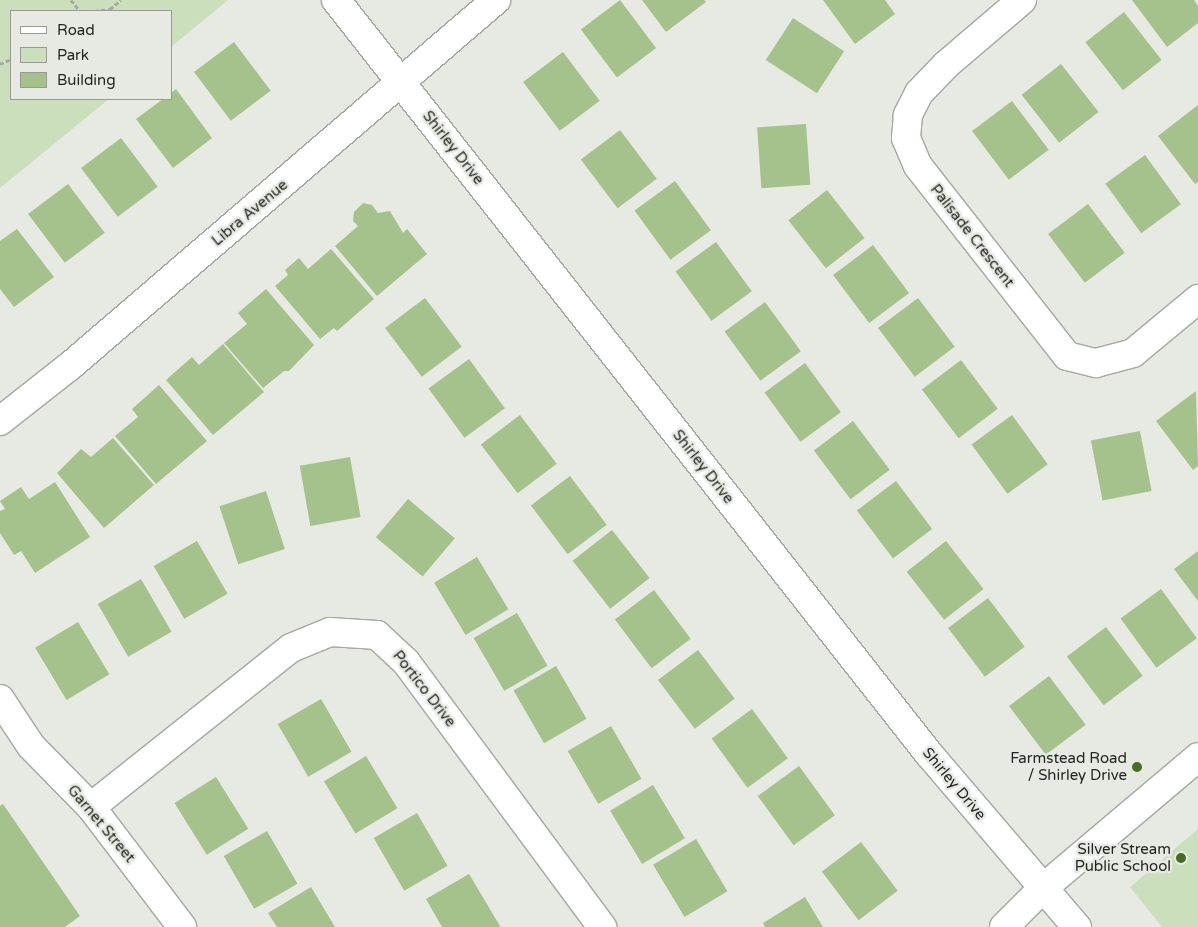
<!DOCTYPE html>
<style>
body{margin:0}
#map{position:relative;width:1198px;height:927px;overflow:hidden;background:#e6eae2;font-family:"Varela Round",sans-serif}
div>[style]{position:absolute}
.green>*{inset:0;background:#ccdfbd}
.building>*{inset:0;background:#a5c28d;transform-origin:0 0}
.path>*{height:3px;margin-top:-1.5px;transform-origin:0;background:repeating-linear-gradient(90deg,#a6a9a3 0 4px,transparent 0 6.5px)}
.roads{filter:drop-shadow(1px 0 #a3a8a0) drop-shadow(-1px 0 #a3a8a0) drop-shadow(0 1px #a3a8a0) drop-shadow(0 -1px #a3a8a0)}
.minor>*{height:28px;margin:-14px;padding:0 14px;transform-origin:14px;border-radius:14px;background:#fff}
.dots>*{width:14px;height:14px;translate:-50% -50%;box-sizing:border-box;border:2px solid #e6eae2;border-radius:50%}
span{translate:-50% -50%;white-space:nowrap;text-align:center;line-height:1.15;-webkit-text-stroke:5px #e6eae2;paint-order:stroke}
.street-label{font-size:15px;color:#232522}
.poi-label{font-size:15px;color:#232522}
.right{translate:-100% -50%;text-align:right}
.legend{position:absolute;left:10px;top:10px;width:162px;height:90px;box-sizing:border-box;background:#e6eae2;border:1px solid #989b95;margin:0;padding:6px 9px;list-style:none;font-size:15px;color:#232522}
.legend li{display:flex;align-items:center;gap:10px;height:25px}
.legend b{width:25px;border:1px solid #989b95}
</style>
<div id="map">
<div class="green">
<i style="clip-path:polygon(0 0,228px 0,171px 47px,171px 11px,11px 11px,11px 99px,109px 99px,0 188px)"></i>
<i style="clip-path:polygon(1198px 829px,1198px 927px,1162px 927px,1130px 887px)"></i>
</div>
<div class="building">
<i style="left:620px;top:0;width:60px;height:49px;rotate:53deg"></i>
<i style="clip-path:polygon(642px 0,704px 0,706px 2px,666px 32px)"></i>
<i style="clip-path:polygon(823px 0,885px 0,895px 14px,855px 44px)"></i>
<i style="clip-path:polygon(1132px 0,1194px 0,1198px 6px,1198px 23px,1167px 47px)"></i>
<i style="left:1124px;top:12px;width:61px;height:49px;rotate:52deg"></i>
<i style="left:793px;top:18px;width:61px;height:50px;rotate:33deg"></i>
<i style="left:234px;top:42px;width:61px;height:50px;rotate:53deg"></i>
<i style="left:563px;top:52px;width:61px;height:50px;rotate:53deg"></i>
<i style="left:1061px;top:64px;width:61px;height:50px;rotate:52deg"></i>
<i style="clip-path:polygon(176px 89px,212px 138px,173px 168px,136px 119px,163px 99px,171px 99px,171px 93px)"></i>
<i style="left:1012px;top:101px;width:61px;height:50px;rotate:53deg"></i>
<i style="clip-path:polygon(1198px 105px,1198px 182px,1195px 184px,1158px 136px)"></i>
<i style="left:806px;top:124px;width:61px;height:49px;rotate:86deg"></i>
<i style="left:620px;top:130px;width:61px;height:49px;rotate:53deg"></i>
<i style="left:121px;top:138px;width:61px;height:50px;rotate:53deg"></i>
<i style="left:1145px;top:155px;width:61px;height:49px;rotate:54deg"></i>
<i style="left:675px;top:181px;width:61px;height:50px;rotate:54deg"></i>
<i style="left:68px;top:184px;width:61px;height:50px;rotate:53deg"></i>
<i style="left:827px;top:190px;width:61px;height:49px;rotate:52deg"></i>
<i style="clip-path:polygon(363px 203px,372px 205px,378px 213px,390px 211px,403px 233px,407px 229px,427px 254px,377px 296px,335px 246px,358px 226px,353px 221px,354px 212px)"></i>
<i style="left:1088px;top:204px;width:61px;height:50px;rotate:53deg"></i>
<i style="clip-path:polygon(17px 229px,54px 277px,14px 307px,0 289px,0 241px)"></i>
<i style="left:716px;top:242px;width:61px;height:50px;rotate:54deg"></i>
<i style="left:873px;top:245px;width:60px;height:50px;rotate:53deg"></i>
<i style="clip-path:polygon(331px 249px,374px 299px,337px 331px,334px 328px,320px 339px,275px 286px,288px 275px,285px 270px,299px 258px,308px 269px)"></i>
<i style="clip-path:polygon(266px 289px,314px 345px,289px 371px,284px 371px,263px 388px,224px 343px,247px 324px,238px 313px)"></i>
<i style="left:425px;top:298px;width:61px;height:50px;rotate:53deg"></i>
<i style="left:918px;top:298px;width:61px;height:50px;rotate:53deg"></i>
<i style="left:765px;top:302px;width:61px;height:50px;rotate:54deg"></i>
<i style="clip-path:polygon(223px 344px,264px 392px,213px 435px,166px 380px,192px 357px,199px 365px)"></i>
<i style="left:469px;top:359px;width:61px;height:50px;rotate:54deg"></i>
<i style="left:961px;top:360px;width:61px;height:49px;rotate:53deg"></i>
<i style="left:805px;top:363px;width:61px;height:50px;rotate:54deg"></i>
<i style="clip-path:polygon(159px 385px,207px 441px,156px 484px,115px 436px,138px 417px,132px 409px)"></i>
<i style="clip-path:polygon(1196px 391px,1198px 466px,1193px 470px,1156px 421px)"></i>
<i style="left:520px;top:415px;width:61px;height:49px;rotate:53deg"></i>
<i style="left:1012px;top:415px;width:61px;height:50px;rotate:54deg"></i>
<i style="left:853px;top:421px;width:61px;height:49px;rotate:53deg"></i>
<i style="left:1140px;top:431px;width:61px;height:50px;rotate:79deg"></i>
<i style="clip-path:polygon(113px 438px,154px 485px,104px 528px,57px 473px,81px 449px,91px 457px)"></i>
<i style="left:350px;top:457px;width:61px;height:51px;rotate:80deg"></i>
<i style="left:570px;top:476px;width:61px;height:49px;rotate:53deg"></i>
<i style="left:896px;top:481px;width:60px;height:49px;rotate:53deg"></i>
<i style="clip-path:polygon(55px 482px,90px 537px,35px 573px,21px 551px,14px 555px,0 533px,0 511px,5px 509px,0 501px,21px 487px,29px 499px)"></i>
<i style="left:266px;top:491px;width:61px;height:49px;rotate:72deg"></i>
<i style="left:408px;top:499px;width:61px;height:50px;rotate:40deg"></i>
<i style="left:612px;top:530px;width:61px;height:50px;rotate:52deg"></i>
<i style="left:197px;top:541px;width:61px;height:50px;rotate:60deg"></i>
<i style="left:946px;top:541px;width:61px;height:50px;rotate:52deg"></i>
<i style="clip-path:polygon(1198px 551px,1198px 601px,1174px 569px)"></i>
<i style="left:477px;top:557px;width:61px;height:50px;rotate:59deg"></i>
<i style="left:141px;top:579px;width:61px;height:50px;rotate:60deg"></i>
<i style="left:1161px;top:589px;width:61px;height:50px;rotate:54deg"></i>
<i style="left:654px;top:590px;width:61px;height:49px;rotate:53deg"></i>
<i style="left:988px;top:598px;width:61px;height:50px;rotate:53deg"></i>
<i style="left:517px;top:613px;width:61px;height:50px;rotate:60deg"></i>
<i style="left:78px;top:622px;width:61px;height:50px;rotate:59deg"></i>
<i style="left:1106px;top:627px;width:61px;height:49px;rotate:53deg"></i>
<i style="left:698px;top:650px;width:61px;height:50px;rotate:53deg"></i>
<i style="left:556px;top:666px;width:61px;height:49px;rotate:60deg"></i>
<i style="left:1049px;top:676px;width:61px;height:50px;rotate:53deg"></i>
<i style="left:321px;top:699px;width:61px;height:50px;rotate:60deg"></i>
<i style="left:752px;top:709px;width:61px;height:50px;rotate:54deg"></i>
<i style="left:611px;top:726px;width:61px;height:50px;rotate:60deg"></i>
<i style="left:366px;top:756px;width:61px;height:49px;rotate:59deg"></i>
<i style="left:799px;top:766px;width:61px;height:51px;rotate:54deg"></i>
<i style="left:216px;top:777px;width:61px;height:49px;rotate:58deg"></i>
<i style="left:653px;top:785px;width:62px;height:50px;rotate:59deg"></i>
<i style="clip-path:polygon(3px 804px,80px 916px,65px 927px,0 927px,0 806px)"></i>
<i style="left:417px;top:813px;width:61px;height:50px;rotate:60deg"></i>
<i style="left:267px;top:831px;width:61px;height:50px;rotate:60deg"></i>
<i style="left:696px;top:839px;width:61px;height:50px;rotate:59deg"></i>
<i style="left:861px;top:842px;width:61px;height:49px;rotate:53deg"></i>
<i style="clip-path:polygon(469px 874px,500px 926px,499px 927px,442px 927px,426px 899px)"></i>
<i style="clip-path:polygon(311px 887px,335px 927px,277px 927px,268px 913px)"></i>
<i style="clip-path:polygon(805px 897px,823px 927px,765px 927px,763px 923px)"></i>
</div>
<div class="path">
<i style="left:71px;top:0;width:14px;rotate:51deg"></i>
<i style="left:95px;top:11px;width:15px;rotate:-8deg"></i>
<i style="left:110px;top:9px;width:14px;rotate:-39deg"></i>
<i style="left:0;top:64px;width:12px;rotate:-24deg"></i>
</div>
<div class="roads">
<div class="minor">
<i style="left:336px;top:0;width:959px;rotate:51.82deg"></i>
<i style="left:929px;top:754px;width:228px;rotate:49.5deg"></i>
<i style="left:1022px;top:0;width:100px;rotate:139.5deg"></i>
<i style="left:946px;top:65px;width:39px;rotate:134deg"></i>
<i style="left:919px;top:93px;width:25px;rotate:117deg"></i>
<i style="left:908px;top:115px;width:23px;rotate:95deg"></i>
<i style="left:906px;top:138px;width:30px;rotate:67deg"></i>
<i style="left:918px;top:166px;width:241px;rotate:51.9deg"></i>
<i style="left:1067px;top:356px;width:30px;rotate:14deg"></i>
<i style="left:1096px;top:363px;width:38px;rotate:-15deg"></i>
<i style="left:1133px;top:353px;width:85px;rotate:-39.7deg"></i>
<i style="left:0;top:421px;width:89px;rotate:-38.2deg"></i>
<i style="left:70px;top:366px;width:562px;rotate:-40.67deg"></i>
<i style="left:0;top:699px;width:56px;rotate:56.6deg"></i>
<i style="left:31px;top:746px;width:86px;rotate:45.5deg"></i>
<i style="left:91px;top:807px;width:151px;rotate:52.8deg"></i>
<i style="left:91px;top:807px;width:256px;rotate:-38.5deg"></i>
<i style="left:291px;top:648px;width:42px;rotate:-22.3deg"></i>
<i style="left:330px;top:632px;width:47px;rotate:3.7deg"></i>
<i style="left:377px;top:635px;width:40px;rotate:43deg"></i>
<i style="left:406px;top:662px;width:330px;rotate:53.5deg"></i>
<i style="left:1004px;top:927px;width:54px;rotate:-45deg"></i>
<i style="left:1042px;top:889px;width:204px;rotate:-40.2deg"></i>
</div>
</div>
<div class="dots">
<i style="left:1137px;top:767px;background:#496b23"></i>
<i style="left:1181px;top:858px;background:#496b23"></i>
</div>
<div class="street-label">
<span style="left:453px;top:148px;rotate:52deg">Shirley Drive</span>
<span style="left:250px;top:213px;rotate:-40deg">Libra Avenue</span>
<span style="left:972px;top:236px;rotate:52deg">Palisade Crescent</span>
<span style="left:703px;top:467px;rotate:52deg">Shirley Drive</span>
<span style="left:424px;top:689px;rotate:52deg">Portico Drive</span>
<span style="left:954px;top:784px;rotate:50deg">Shirley Drive</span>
<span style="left:101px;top:824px;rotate:50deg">Garnet Street</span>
</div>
<div class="poi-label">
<span class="right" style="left:1127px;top:767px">Farmstead Road<br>/ Shirley Drive</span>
<span class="right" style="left:1171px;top:858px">Silver Stream<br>Public School</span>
</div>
<ul class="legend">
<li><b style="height:6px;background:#fff"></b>Road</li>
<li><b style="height:14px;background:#ccdfbd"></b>Park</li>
<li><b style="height:14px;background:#a5c28d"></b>Building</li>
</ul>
</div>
